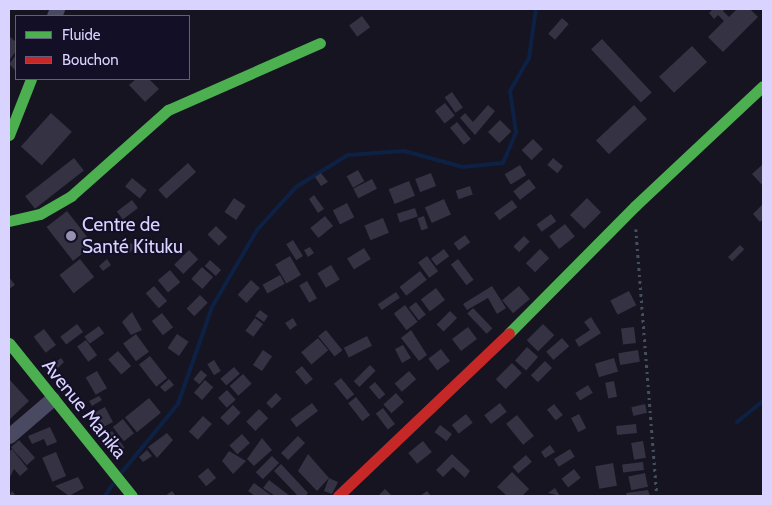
<!DOCTYPE html>
<meta charset="utf-8">
<style>
body{margin:0}
#map{position:relative;width:772px;height:505px;overflow:hidden;background:#161421;font-family:Cabin,sans-serif}
div>[style]{position:absolute}
.stream>*{height:4px;margin:-2px;padding:0 2px;transform-origin:2px;border-radius:2px;background:#0d2144}
.building>*{inset:0;background:#343243;transform-origin:0 0}
.path>*{height:2.5px;margin-top:-1.25px;transform-origin:0;background:repeating-linear-gradient(90deg,#44505f 0 2.5px,transparent 0 6.5px)}
.street>*{height:15px;margin:-7.5px;padding:0 7.5px;transform-origin:7.5px;border-radius:7.5px;background:#4a4962}
.fast>*{height:11px;margin:-5.5px;padding:0 5.5px;transform-origin:5.5px;border-radius:5.5px;background:#4caf50}
.jam>*{height:11px;margin:-5.5px;padding:0 5.5px;transform-origin:5.5px;border-radius:5.5px;background:#c62828}
.dots>*{width:14px;height:14px;translate:-50% -50%;box-sizing:border-box;border:2px solid #130f26;border-radius:50%}
span{translate:-50% -50%;white-space:nowrap;text-align:center;line-height:1.15;-webkit-text-stroke:4px #130f26;paint-order:stroke}
.poi-label{font-size:19px;color:#d9d4ff}
.left{translate:0 -50%;text-align:left}
.street-label{font-size:19px;color:#d9d4ff}
.frame{position:absolute;inset:0;border:10px solid #d9d4ff;pointer-events:none}
.legend{position:absolute;left:15px;top:15px;width:175px;height:65px;box-sizing:border-box;background:#130f26;border:1px solid #625e7d;margin:0;padding:6px 9px;list-style:none;font-size:15px;color:#d9d4ff}
.legend li{display:flex;align-items:center;gap:10px;height:25px}
.legend b{width:25px;border:1px solid #625e7d}
</style>
<div id="map">
<div class="stream">
<i style="left:737px;top:422px;width:33px;rotate:-39deg"></i>
<i style="left:122px;top:472px;width:88px;rotate:-50.5deg"></i>
<i style="left:178px;top:404px;width:103px;rotate:-70.7deg"></i>
<i style="left:212px;top:307px;width:89px;rotate:-59.7deg"></i>
<i style="left:257px;top:230px;width:58px;rotate:-47.8deg"></i>
<i style="left:296px;top:187px;width:61px;rotate:-31.6deg"></i>
<i style="left:348px;top:155px;width:56px;rotate:-4.1deg"></i>
<i style="left:404px;top:151px;width:61px;rotate:15.2deg"></i>
<i style="left:463px;top:167px;width:40px;rotate:-5.7deg"></i>
<i style="left:503px;top:163px;width:34px;rotate:-67deg"></i>
<i style="left:516px;top:132px;width:41px;rotate:-98.3deg"></i>
<i style="left:510px;top:91px;width:38px;rotate:-60deg"></i>
<i style="left:529px;top:58px;width:49px;rotate:-81.9deg"></i>
<i style="left:105px;top:496px;width:14px;rotate:-56deg"></i>
</div>
<div class="building">
<i style="clip-path:polygon(713px 9px,725px 9px,723px 11px,729px 17px,737px 9px,750px 9px,758px 17px,723px 52px,708px 37px,724px 21px,718px 15px,714px 19px,709px 13px)"></i>
<i style="left:362px;top:16px;width:14px;height:16px;rotate:54deg"></i>
<i style="left:562px;top:18px;width:9px;height:21px;rotate:41deg"></i>
<i style="clip-path:polygon(9px 36px,16px 42px,16px 51px,9px 61px)"></i>
<i style="left:602px;top:39px;width:73px;height:15px;rotate:47deg"></i>
<i style="left:692px;top:46px;width:22px;height:45px;rotate:47deg"></i>
<i style="clip-path:polygon(16px 55px,16px 71px,9px 64px)"></i>
<i style="clip-path:polygon(136px 79px,149px 79px,159px 89px,145px 102px,129px 85px)"></i>
<i style="left:452px;top:92px;width:19px;height:9px;rotate:55deg"></i>
<i style="left:445px;top:103px;width:16px;height:13px;rotate:52deg"></i>
<i style="clip-path:polygon(488px 105px,495px 111px,475px 135px,460px 118px,465px 113px,473px 122px)"></i>
<i style="left:634px;top:105px;width:19px;height:52px;rotate:47deg"></i>
<i style="left:51px;top:113px;width:28px;height:45px;rotate:42deg"></i>
<i style="left:500px;top:120px;width:16px;height:17px;rotate:45deg"></i>
<i style="left:457px;top:122px;width:22px;height:9px;rotate:51deg"></i>
<i style="left:533px;top:139px;width:14px;height:16px;rotate:45deg"></i>
<i style="left:74px;top:158px;width:16px;height:62px;rotate:52deg"></i>
<i style="left:553px;top:158px;width:13px;height:9px;rotate:39deg"></i>
<i style="left:188px;top:163px;width:12px;height:40px;rotate:48deg"></i>
<i style="clip-path:polygon(763px 164px,763px 186px,752px 174px)"></i>
<i style="left:520px;top:165px;width:12px;height:18px;rotate:59deg"></i>
<i style="left:358px;top:170px;width:13px;height:13px;rotate:61deg"></i>
<i style="clip-path:polygon(321px 173px,328px 182px,321px 186px,315px 177px)"></i>
<i style="left:431px;top:173px;width:14px;height:17px;rotate:69deg"></i>
<i style="left:132px;top:178px;width:19px;height:11px;rotate:39deg"></i>
<i style="left:372px;top:179px;width:11px;height:21px;rotate:63deg"></i>
<i style="left:529px;top:179px;width:11px;height:20px;rotate:52deg"></i>
<i style="left:409px;top:181px;width:16px;height:22px;rotate:68deg"></i>
<i style="left:470px;top:186px;width:9px;height:15px;rotate:72deg"></i>
<i style="clip-path:polygon(314px 195px,324px 209px,318px 213px,309px 199px)"></i>
<i style="left:234px;top:198px;width:14px;height:17px;rotate:34deg"></i>
<i style="left:587px;top:198px;width:20px;height:24px;rotate:45deg"></i>
<i style="left:444px;top:199px;width:17px;height:21px;rotate:66deg"></i>
<i style="left:132px;top:200px;width:10px;height:19px;rotate:53deg"></i>
<i style="left:512px;top:200px;width:9px;height:22px;rotate:54deg"></i>
<i style="left:347px;top:203px;width:16px;height:16px;rotate:63deg"></i>
<i style="clip-path:polygon(763px 204px,763px 219px,760px 222px,753px 214px)"></i>
<i style="left:415px;top:208px;width:9px;height:19px;rotate:72deg"></i>
<i style="left:67px;top:211px;width:43px;height:26px;rotate:52deg"></i>
<i style="left:551px;top:214px;width:9px;height:18px;rotate:54deg"></i>
<i style="left:325px;top:216px;width:13px;height:19px;rotate:51deg"></i>
<i style="left:424px;top:216px;width:13px;height:7px;rotate:72deg"></i>
<i style="left:383px;top:218px;width:16px;height:20px;rotate:68deg"></i>
<i style="left:565px;top:224px;width:16px;height:20px;rotate:52deg"></i>
<i style="left:216px;top:226px;width:16px;height:12px;rotate:45deg"></i>
<i style="left:465px;top:235px;width:9px;height:14px;rotate:54deg"></i>
<i style="left:524px;top:236px;width:8px;height:15px;rotate:45deg"></i>
<i style="left:293px;top:240px;width:19px;height:8px;rotate:58deg"></i>
<i style="left:131px;top:243px;width:5px;height:10px;rotate:37deg"></i>
<i style="left:740px;top:245px;width:6px;height:17px;rotate:45deg"></i>
<i style="clip-path:polygon(310px 247px,314px 253px,308px 257px,304px 250px)"></i>
<i style="left:364px;top:248px;width:13px;height:20px;rotate:58deg"></i>
<i style="left:444px;top:249px;width:9px;height:16px;rotate:54deg"></i>
<i style="left:540px;top:249px;width:13px;height:20px;rotate:45deg"></i>
<i style="left:189px;top:250px;width:13px;height:21px;rotate:45deg"></i>
<i style="left:290px;top:256px;width:22px;height:17px;rotate:60deg"></i>
<i style="left:427px;top:256px;width:19px;height:11px;rotate:54deg"></i>
<i style="left:80px;top:259px;width:23px;height:26px;rotate:52deg"></i>
<i style="clip-path:polygon(107px 259px,111px 265px,103px 271px,99px 266px)"></i>
<i style="left:458px;top:259px;width:26px;height:9px;rotate:53deg"></i>
<i style="left:210px;top:260px;width:15px;height:8px;rotate:42deg"></i>
<i style="left:331px;top:265px;width:17px;height:16px;rotate:59deg"></i>
<i style="left:202px;top:267px;width:15px;height:16px;rotate:42deg"></i>
<i style="left:170px;top:270px;width:16px;height:16px;rotate:50deg"></i>
<i style="left:420px;top:271px;width:11px;height:26px;rotate:52deg"></i>
<i style="left:280px;top:275px;width:10px;height:20px;rotate:61deg"></i>
<i style="clip-path:polygon(9px 277px,15px 285px,9px 289px)"></i>
<i style="left:251px;top:280px;width:12px;height:20px;rotate:42deg"></i>
<i style="left:307px;top:281px;width:20px;height:9px;rotate:60deg"></i>
<i style="left:154px;top:286px;width:20px;height:11px;rotate:49deg"></i>
<i style="clip-path:polygon(492px 286px,506px 308px,497px 314px,488px 298px,467px 310px,463px 304px)"></i>
<i style="left:519px;top:286px;width:17px;height:22px;rotate:50deg"></i>
<i style="left:436px;top:288px;width:15px;height:19px;rotate:53deg"></i>
<i style="left:629px;top:291px;width:16px;height:21px;rotate:63deg"></i>
<i style="left:396px;top:292px;width:7px;height:22px;rotate:56deg"></i>
<i style="left:200px;top:295px;width:11px;height:19px;rotate:45deg"></i>
<i style="left:416px;top:302px;width:16px;height:9px;rotate:52deg"></i>
<i style="left:405px;top:305px;width:21px;height:14px;rotate:53deg"></i>
<i style="left:473px;top:308px;width:28px;height:8px;rotate:46deg"></i>
<i style="clip-path:polygon(260px 310px,268px 316px,264px 322px,255px 316px)"></i>
<i style="left:450px;top:311px;width:10px;height:19px;rotate:45deg"></i>
<i style="clip-path:polygon(132px 312px,142px 330px,131px 335px,122px 322px)"></i>
<i style="left:162px;top:313px;width:18px;height:13px;rotate:52deg"></i>
<i style="clip-path:polygon(591px 317px,601px 333px,579px 347px,575px 340px,590px 330px,584px 322px)"></i>
<i style="left:255px;top:318px;width:10px;height:16px;rotate:37deg"></i>
<i style="clip-path:polygon(293px 318px,297px 325px,290px 330px,285px 323px)"></i>
<i style="left:77px;top:324px;width:10px;height:21px;rotate:53deg"></i>
<i style="left:543px;top:324px;width:16px;height:23px;rotate:45deg"></i>
<i style="left:99px;top:326px;width:9px;height:18px;rotate:54deg"></i>
<i style="left:468px;top:327px;width:15px;height:20px;rotate:53deg"></i>
<i style="left:634px;top:327px;width:16px;height:13px;rotate:83deg"></i>
<i style="left:44px;top:329px;width:20px;height:13px;rotate:53deg"></i>
<i style="left:326px;top:330px;width:26px;height:10px;rotate:51deg"></i>
<i style="clip-path:polygon(411px 330px,427px 355px,419px 361px,401px 338px)"></i>
<i style="left:136px;top:334px;width:22px;height:16px;rotate:54deg"></i>
<i style="left:177px;top:334px;width:14px;height:17px;rotate:34deg"></i>
<i style="left:367px;top:336px;width:11px;height:26px;rotate:63deg"></i>
<i style="left:318px;top:338px;width:16px;height:22px;rotate:50deg"></i>
<i style="left:562px;top:338px;width:11px;height:21px;rotate:49deg"></i>
<i style="left:86px;top:340px;width:19px;height:11px;rotate:54deg"></i>
<i style="clip-path:polygon(403px 345px,411px 358px,402px 363px,395px 349px)"></i>
<i style="left:527px;top:347px;width:15px;height:18px;rotate:42deg"></i>
<i style="left:441px;top:349px;width:15px;height:16px;rotate:53deg"></i>
<i style="left:263px;top:350px;width:11px;height:18px;rotate:34deg"></i>
<i style="left:638px;top:350px;width:12px;height:20px;rotate:81deg"></i>
<i style="left:118px;top:351px;width:20px;height:13px;rotate:49deg"></i>
<i style="left:150px;top:356px;width:28px;height:14px;rotate:52deg"></i>
<i style="clip-path:polygon(61px 358px,64px 362px,58px 368px,54px 363px)"></i>
<i style="left:614px;top:358px;width:14px;height:20px;rotate:73deg"></i>
<i style="left:214px;top:360px;width:13px;height:8px;rotate:58deg"></i>
<i style="left:545px;top:361px;width:10px;height:20px;rotate:45deg"></i>
<i style="left:512px;top:363px;width:14px;height:23px;rotate:45deg"></i>
<i style="left:370px;top:365px;width:8px;height:23px;rotate:45deg"></i>
<i style="left:302px;top:366px;width:17px;height:9px;rotate:50deg"></i>
<i style="left:234px;top:367px;width:9px;height:18px;rotate:49deg"></i>
<i style="left:201px;top:370px;width:8px;height:12px;rotate:40deg"></i>
<i style="left:97px;top:371px;width:20px;height:13px;rotate:60deg"></i>
<i style="left:409px;top:371px;width:11px;height:19px;rotate:49deg"></i>
<i style="left:243px;top:374px;width:13px;height:18px;rotate:48deg"></i>
<i style="left:341px;top:378px;width:21px;height:9px;rotate:51deg"></i>
<i style="clip-path:polygon(9px 379px,29px 401px,9px 420px)"></i>
<i style="clip-path:polygon(169px 379px,174px 385px,165px 392px,160px 387px)"></i>
<i style="left:205px;top:380px;width:11px;height:17px;rotate:41deg"></i>
<i style="left:614px;top:381px;width:16px;height:9px;rotate:79deg"></i>
<i style="left:375px;top:382px;width:16px;height:8px;rotate:50deg"></i>
<i style="left:588px;top:385px;width:9px;height:15px;rotate:58deg"></i>
<i style="left:227px;top:390px;width:13px;height:12px;rotate:48deg"></i>
<i style="left:276px;top:393px;width:8px;height:14px;rotate:45deg"></i>
<i style="left:396px;top:393px;width:12px;height:17px;rotate:48deg"></i>
<i style="clip-path:polygon(99px 396px,102px 400px,92px 406px,89px 401px)"></i>
<i style="left:356px;top:397px;width:23px;height:10px;rotate:52deg"></i>
<i style="left:149px;top:398px;width:19px;height:31px;rotate:51deg"></i>
<i style="left:312px;top:403px;width:10px;height:27px;rotate:53deg"></i>
<i style="left:500px;top:403px;width:11px;height:20px;rotate:52deg"></i>
<i style="left:554px;top:404px;width:14px;height:9px;rotate:51deg"></i>
<i style="left:645px;top:404px;width:9px;height:14px;rotate:77deg"></i>
<i style="left:233px;top:405px;width:11px;height:18px;rotate:45deg"></i>
<i style="left:105px;top:407px;width:17px;height:14px;rotate:62deg"></i>
<i style="left:383px;top:408px;width:20px;height:9px;rotate:53deg"></i>
<i style="left:259px;top:409px;width:13px;height:18px;rotate:45deg"></i>
<i style="left:466px;top:414px;width:11px;height:18px;rotate:52deg"></i>
<i style="left:579px;top:414px;width:16px;height:9px;rotate:63deg"></i>
<i style="left:517px;top:415px;width:27px;height:14px;rotate:51deg"></i>
<i style="left:203px;top:416px;width:12px;height:21px;rotate:42deg"></i>
<i style="left:123px;top:419px;width:18px;height:13px;rotate:52deg"></i>
<i style="left:636px;top:424px;width:9px;height:20px;rotate:84deg"></i>
<i style="left:440px;top:425px;width:15px;height:9px;rotate:37deg"></i>
<i style="clip-path:polygon(50px 427px,57px 442px,47px 446px,44px 439px,32px 444px,28px 436px)"></i>
<i style="left:112px;top:431px;width:21px;height:14px;rotate:53deg"></i>
<i style="clip-path:polygon(167px 433px,173px 440px,157px 458px,148px 447px)"></i>
<i style="left:242px;top:434px;width:12px;height:17px;rotate:48deg"></i>
<i style="left:298px;top:436px;width:10px;height:24px;rotate:45deg"></i>
<i style="clip-path:polygon(262px 438px,272px 450px,254px 466px,247px 459px)"></i>
<i style="left:19px;top:440px;width:24px;height:11px;rotate:48deg"></i>
<i style="left:423px;top:441px;width:14px;height:19px;rotate:51deg"></i>
<i style="left:643px;top:441px;width:17px;height:12px;rotate:80deg"></i>
<i style="clip-path:polygon(550px 445px,555px 452px,545px 458px,541px 452px)"></i>
<i style="clip-path:polygon(12px 449px,28px 469px,20px 476px,14px 469px,9px 479px,9px 452px)"></i>
<i style="left:570px;top:449px;width:9px;height:19px;rotate:58deg"></i>
<i style="clip-path:polygon(147px 450px,152px 456px,143px 462px,139px 457px)"></i>
<i style="clip-path:polygon(229px 451px,246px 461px,233px 474px,222px 461px)"></i>
<i style="left:56px;top:452px;width:26px;height:15px;rotate:67deg"></i>
<i style="clip-path:polygon(308px 454px,329px 478px,338px 482px,332px 494px,324px 491px,329px 478px,317px 491px,298px 471px)"></i>
<i style="clip-path:polygon(452px 454px,470px 471px,465px 478px,453px 467px,443px 477px,436px 470px)"></i>
<i style="left:526px;top:455px;width:9px;height:18px;rotate:49deg"></i>
<i style="left:272px;top:456px;width:10px;height:23px;rotate:45deg"></i>
<i style="left:643px;top:462px;width:8px;height:21px;rotate:83deg"></i>
<i style="left:613px;top:463px;width:23px;height:18px;rotate:80deg"></i>
<i style="clip-path:polygon(281px 464px,308px 493px,305px 496px,298px 496px,274px 471px)"></i>
<i style="left:208px;top:468px;width:13px;height:13px;rotate:51deg"></i>
<i style="left:574px;top:469px;width:11px;height:16px;rotate:52deg"></i>
<i style="clip-path:polygon(512px 472px,529px 489px,522px 496px,507px 496px,497px 487px)"></i>
<i style="left:645px;top:473px;width:14px;height:17px;rotate:78deg"></i>
<i style="clip-path:polygon(78px 477px,84px 488px,69px 496px,55px 486px)"></i>
<i style="clip-path:polygon(269px 480px,290px 496px,275px 496px,263px 488px)"></i>
<i style="clip-path:polygon(254px 483px,272px 496px,255px 496px,248px 491px)"></i>
<i style="clip-path:polygon(555px 488px,560px 496px,548px 493px)"></i>
<i style="clip-path:polygon(385px 489px,392px 496px,378px 496px)"></i>
<i style="clip-path:polygon(648px 490px,650px 496px,627px 496px,626px 493px)"></i>
<i style="clip-path:polygon(12px 491px,16px 496px,9px 496px)"></i>
<i style="clip-path:polygon(172px 491px,176px 496px,165px 496px)"></i>
<i style="clip-path:polygon(427px 491px,431px 496px,420px 496px)"></i>
</div>
<div class="path">
<i style="left:636px;top:229px;width:268px;rotate:85.5deg"></i>
</div>
<div class="street">
<i style="left:54px;top:16px;width:8px;rotate:-67deg"></i>
<i style="left:9px;top:436px;width:57px;rotate:-40.7deg"></i>
</div>
<div class="fast">
<i style="left:9px;top:135px;width:60px;rotate:-68.6deg"></i>
<i style="left:9px;top:221px;width:32px;rotate:-13deg"></i>
<i style="left:40px;top:214px;width:36px;rotate:-30deg"></i>
<i style="left:71px;top:196px;width:130px;rotate:-41.6deg"></i>
<i style="left:168px;top:110px;width:166px;rotate:-23.8deg"></i>
<i style="left:509px;top:333px;width:179px;rotate:-45.2deg"></i>
<i style="left:635px;top:206px;width:175px;rotate:-43.2deg"></i>
<i style="left:9px;top:343px;width:196px;rotate:51.2deg"></i>
</div>
<div class="jam">
<i style="left:338px;top:496px;width:236px;rotate:-43.6deg"></i>
</div>
<div class="dots">
<i style="left:71px;top:236px;background:#9591b1"></i>
</div>
<div class="poi-label">
<span class="left" style="left:82px;top:236px">Centre de<br>Santé Kituku</span>
</div>
<div class="street-label">
<span style="left:84px;top:409px;rotate:51deg">Avenue Manika</span>
</div>
<div class="frame"></div>
<ul class="legend">
<li><b style="height:6px;background:#4caf50"></b>Fluide</li>
<li><b style="height:6px;background:#c62828"></b>Bouchon</li>
</ul>
</div>
